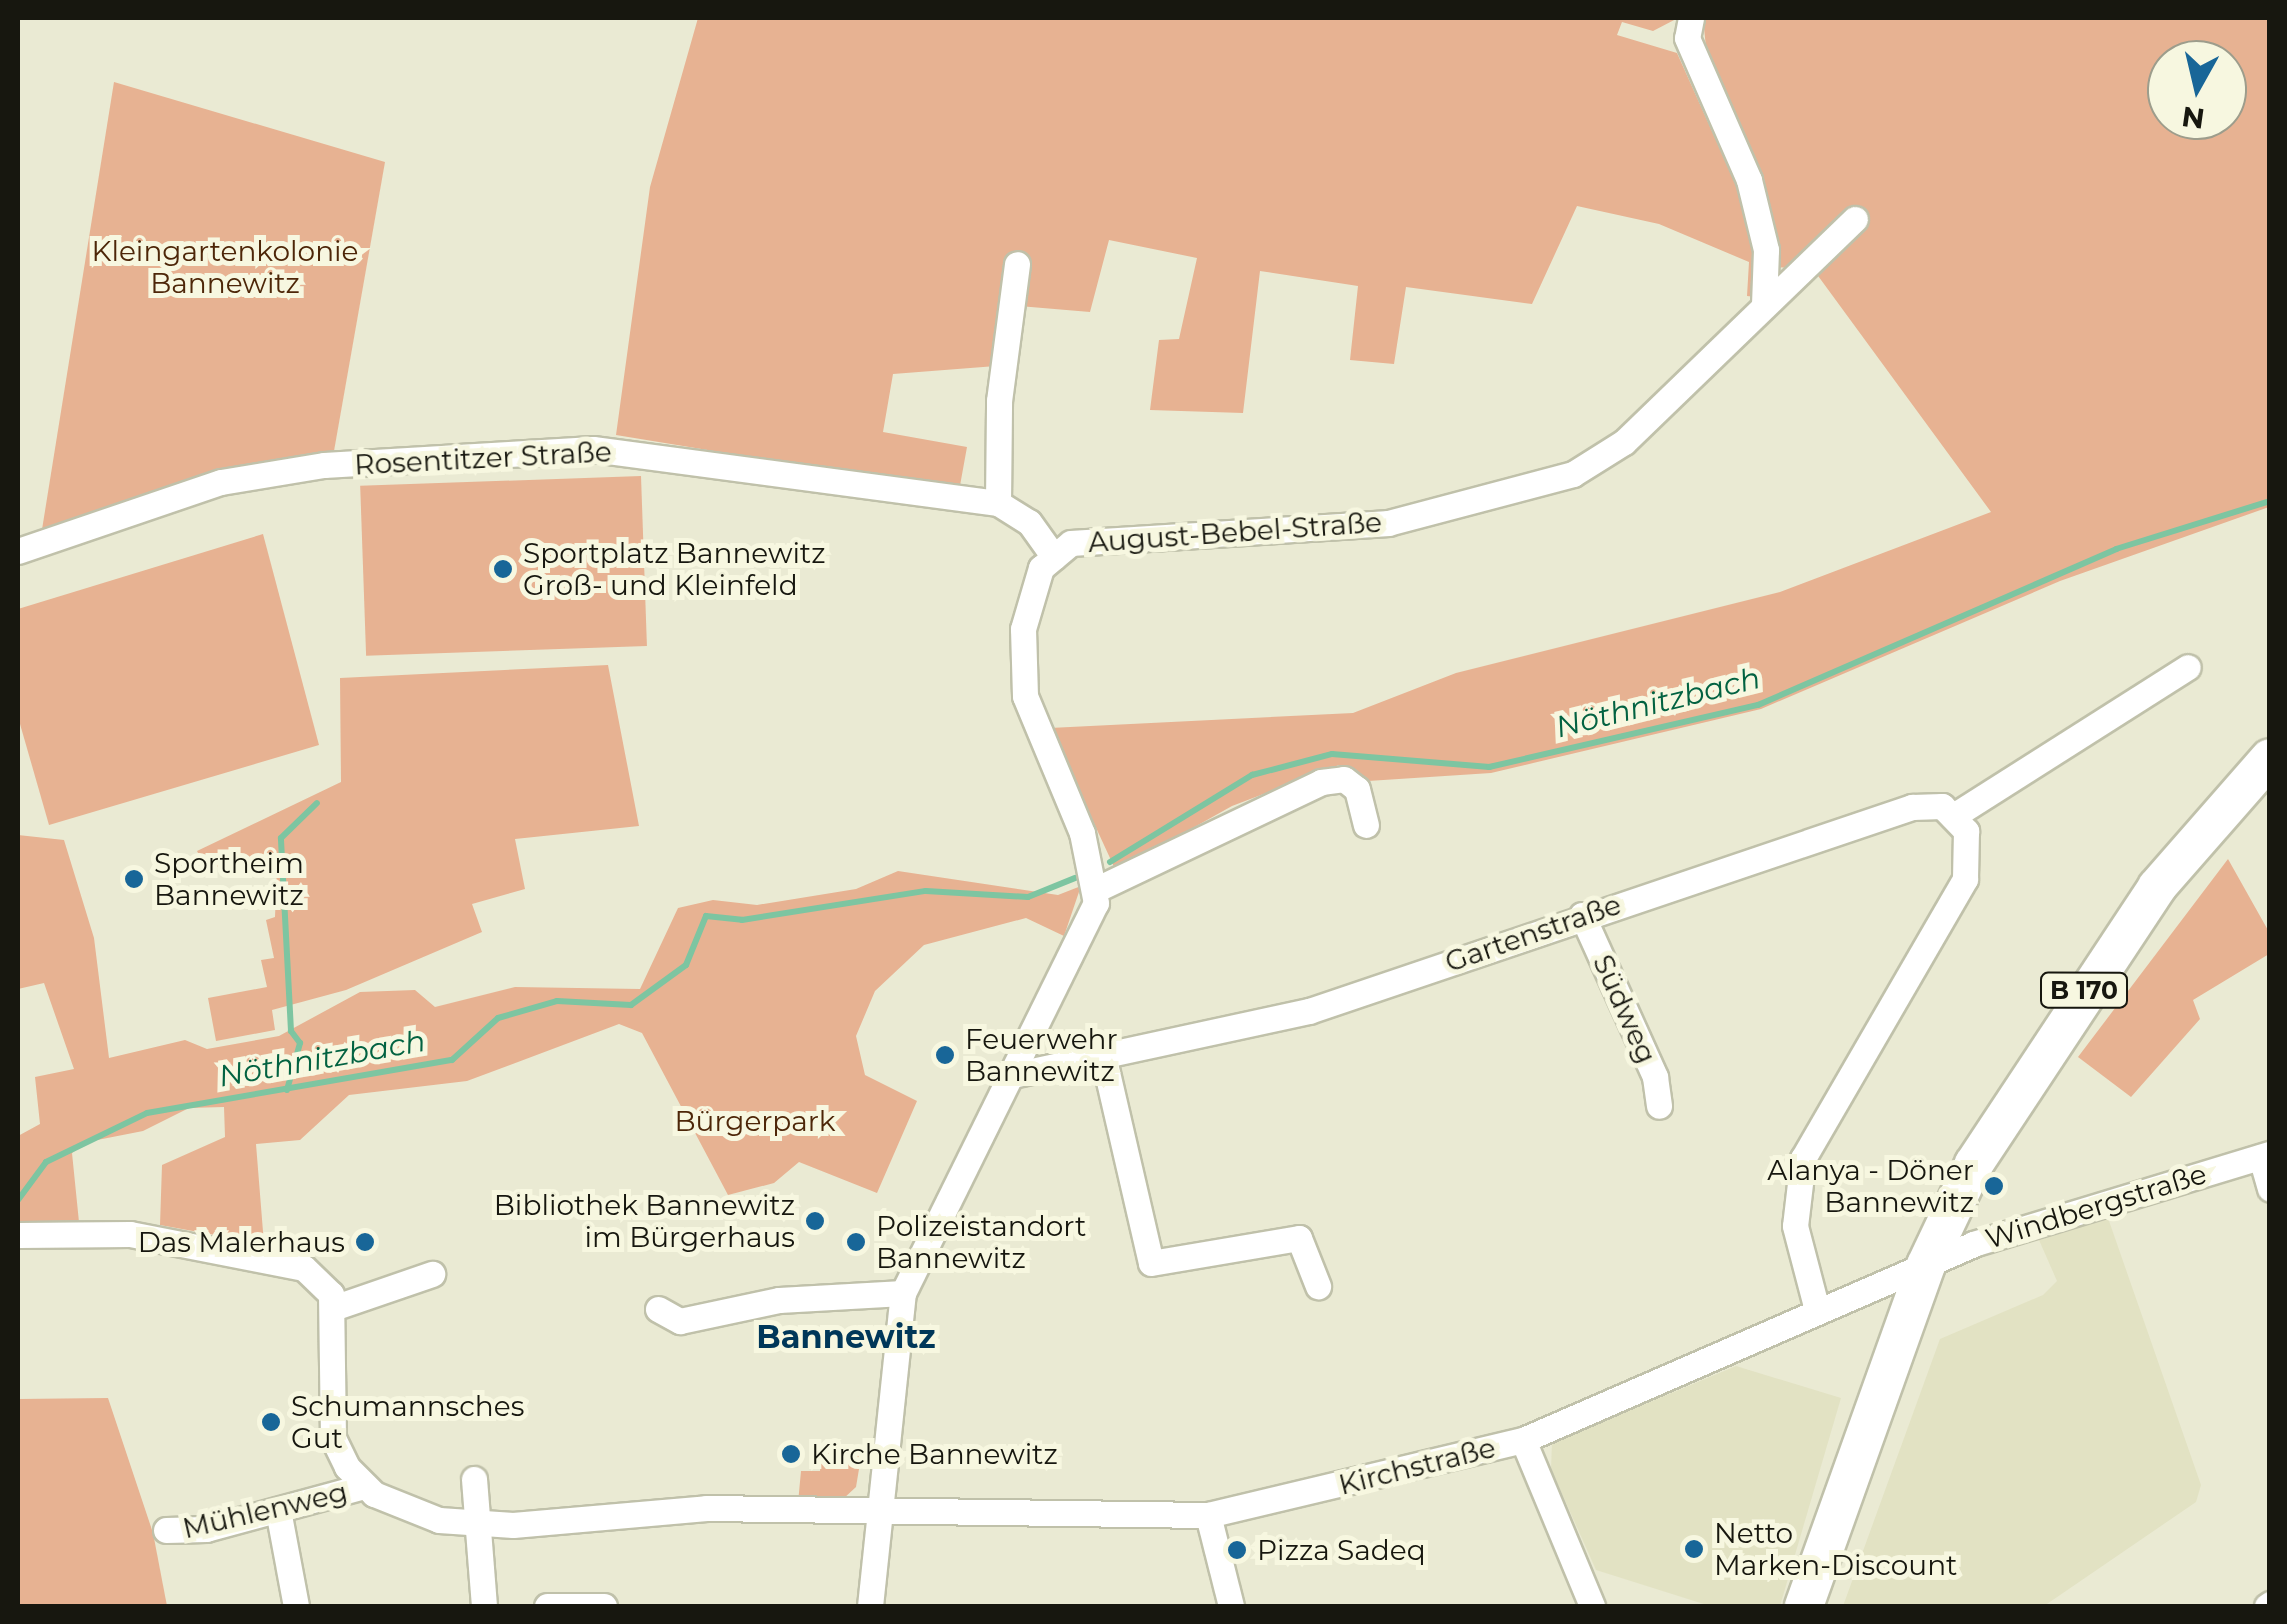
<!DOCTYPE html>
<meta charset="utf-8">
<style>
body{margin:0}
#map{position:relative;width:2287px;height:1624px;overflow:hidden;background:#eaead3;font-family:Montserrat,sans-serif}
div>[style]{position:absolute}
.built>*{inset:0;background:#e2e2c3}
.green>*{inset:0;background:#e7b292;transform-origin:0 0}
.stream>*{height:6px;margin:-3px;padding:0 3px;transform-origin:3px;border-radius:3px;background:#7dc5a1}
.roads{filter:drop-shadow(2px 0 #c0c1aa) drop-shadow(-2px 0 #c0c1aa) drop-shadow(0 2px #c0c1aa) drop-shadow(0 -2px #c0c1aa)}
.minor>*{height:25px;margin:-12.5px;padding:0 12.5px;transform-origin:12.5px;border-radius:12.5px;background:#fff}
.primary>*{height:38px;margin:-19px;padding:0 19px;transform-origin:19px;border-radius:19px;background:#fff}
.dots>*{width:28px;height:28px;translate:-50% -50%;box-sizing:border-box;border:5px solid #f7f7e0;border-radius:50%}
span{translate:-50% -50%;white-space:nowrap;text-align:center;line-height:1.15;-webkit-text-stroke:10px #f7f7e0;paint-order:stroke}
.shield-label span{padding:2px 8px;background:#f7f7e0;border:2px solid;border-radius:8px;-webkit-text-stroke-width:0}
.shield-label{font-size:25px;color:#17170f;font-weight:700}
.park-label{font-size:28px;color:#4d2608}
.street-label{font-size:28px;color:#17170f}
.poi-label{font-size:28px;color:#17170f}
.left{translate:0 -50%;text-align:left}
.right{translate:-100% -50%;text-align:right}
.water-label{font-size:30px;color:#026241;font-style:italic}
.quarter-label{font-size:32px;color:#003759;font-weight:700}
.frame{position:absolute;inset:0;border:20px solid #17170f;pointer-events:none}
.north{position:absolute;left:2147px;top:40px;width:100px;height:100px;box-sizing:border-box;background:#f7f7e0;border:2px solid #9d9d8c;border-radius:50%;rotate:188deg;font-size:28px;font-weight:700;line-height:40px;text-align:center;color:#17170f}
.north::after{content:'';display:block;margin:auto;width:35px;height:45px;background:#186698;clip-path:polygon(50% 0,100% 100%,50% 72%,0 100%)}
</style>
<div id="map">
<div class="built">
<i style="clip-path:polygon(2108px 1218px,2201px 1485px,2196px 1502px,2044px 1606px,1843px 1606px,1940px 1339px,2043px 1295px,2057px 1281px,2039px 1240px)"></i>
<i style="clip-path:polygon(1736px 1366px,1841px 1398px,1780px 1606px,1710px 1606px,1596px 1570px,1551px 1469px,1552px 1443px)"></i>
</div>
<div class="green">
<i style="clip-path:polygon(698px 18px,1678px 18px,1653px 31px,1622px 22px,1617px 35px,1677px 53px,1754px 225px,1756px 297px,1747px 296px,1749px 262px,1659px 224px,1577px 206px,1532px 304px,1406px 287px,1394px 364px,1350px 360px,1358px 286px,1260px 271px,1243px 413px,1150px 410px,1159px 340px,1179px 339px,1197px 258px,1109px 240px,1090px 312px,1008px 305px,996px 366px,893px 374px,883px 432px,967px 447px,959px 491px,616px 435px,650px 187px)"></i>
<i style="clip-path:polygon(evenodd,1703px 18px,2269px 18px,2269px 507px,2060px 581px,1761px 709px,1491px 773px,1368px 781px,1339px 765px,1232px 806px,1116px 871px,1050px 728px,1353px 713px,1456px 673px,1780px 592px,1991px 512px,1813px 269px,1775px 267px,1708px 67px,1703px 18px,2167px 60px,2227px 60px,2227px 120px,2167px 120px,2167px 60px)"></i>
<i style="clip-path:polygon(114px 82px,385px 162px,334px 451px,40px 542px)"></i>
<i style="left:641px;top:476px;width:170px;height:281px;rotate:88deg"></i>
<i style="clip-path:polygon(263px 534px,319px 745px,49px 825px,18px 717px,18px 609px)"></i>
<i style="clip-path:polygon(608px 665px,639px 826px,515px 839px,525px 889px,472px 904px,482px 932px,346px 990px,272px 1010px,275px 1030px,216px 1041px,208px 998px,267px 987px,261px 960px,274px 958px,266px 920px,275px 917px,277px 867px,272px 852px,207px 870px,197px 851px,341px 782px,340px 678px)"></i>
<i style="clip-path:polygon(18px 835px,64px 840px,94px 938px,109px 1058px,185px 1040px,207px 1049px,279px 1036px,360px 992px,415px 990px,435px 1007px,515px 987px,640px 989px,678px 908px,713px 900px,757px 905px,856px 889px,898px 871px,1058px 895px,1081px 886px,1064px 936px,1026px 918px,924px 945px,875px 991px,856px 1036px,865px 1075px,917px 1101px,877px 1193px,799px 1162px,774px 1183px,728px 1195px,642px 1033px,619px 1024px,467px 1081px,349px 1095px,300px 1140px,256px 1144px,264px 1244px,160px 1225px,162px 1165px,225px 1137px,224px 1107px,189px 1108px,143px 1131px,87px 1142px,72px 1153px,79px 1222px,18px 1222px,18px 1136px,40px 1124px,35px 1077px,74px 1069px,44px 983px,18px 989px)"></i>
<i style="clip-path:polygon(2228px 859px,2269px 932px,2269px 954px,2193px 1000px,2200px 1019px,2131px 1097px,2078px 1057px)"></i>
<i style="clip-path:polygon(108px 1398px,153px 1533px,167px 1606px,18px 1606px,18px 1399px)"></i>
<i style="clip-path:polygon(822px 1449px,862px 1451px,856px 1487px,843px 1499px,798px 1503px,801px 1471px,820px 1471px)"></i>
</div>
<div class="stream">
<i style="left:1110px;top:862px;width:167px;rotate:-31.5deg"></i>
<i style="left:1252px;top:775px;width:83px;rotate:-14.7deg"></i>
<i style="left:1332px;top:754px;width:158px;rotate:4.7deg"></i>
<i style="left:1489px;top:767px;width:276px;rotate:-13deg"></i>
<i style="left:1758px;top:705px;width:391px;rotate:-23.5deg"></i>
<i style="left:2116px;top:549px;width:161px;rotate:-17.3deg"></i>
<i style="left:287px;top:1090px;width:49px;rotate:-74.5deg"></i>
<i style="left:300px;top:1043px;width:15px;rotate:-127deg"></i>
<i style="left:291px;top:1031px;width:193px;rotate:-93deg"></i>
<i style="left:281px;top:838px;width:50px;rotate:-44.2deg"></i>
<i style="left:18px;top:1200px;width:47px;rotate:-53.6deg"></i>
<i style="left:46px;top:1162px;width:112px;rotate:-25.9deg"></i>
<i style="left:147px;top:1113px;width:310px;rotate:-9.9deg"></i>
<i style="left:452px;top:1060px;width:62px;rotate:-42.4deg"></i>
<i style="left:498px;top:1018px;width:61px;rotate:-16.1deg"></i>
<i style="left:557px;top:1001px;width:74px;rotate:3.1deg"></i>
<i style="left:631px;top:1005px;width:68px;rotate:-36deg"></i>
<i style="left:686px;top:965px;width:53px;rotate:-67.8deg"></i>
<i style="left:706px;top:916px;width:36px;rotate:6deg"></i>
<i style="left:742px;top:920px;width:186px;rotate:-9deg"></i>
<i style="left:926px;top:891px;width:102px;rotate:3.4deg"></i>
<i style="left:1028px;top:897px;width:51px;rotate:-22deg"></i>
</div>
<div class="roads">
<div class="minor">
<i style="left:1691px;top:18px;width:20px;rotate:101deg"></i>
<i style="left:1687px;top:38px;width:155px;rotate:66.4deg"></i>
<i style="left:1749px;top:180px;width:72px;rotate:76.3deg"></i>
<i style="left:1766px;top:250px;width:55px;rotate:92.1deg"></i>
<i style="left:998px;top:503px;width:102px;rotate:-89.4deg"></i>
<i style="left:999px;top:401px;width:138px;rotate:-82.5deg"></i>
<i style="left:18px;top:551px;width:214px;rotate:-18.8deg"></i>
<i style="left:221px;top:482px;width:104px;rotate:-9.4deg"></i>
<i style="left:324px;top:465px;width:269px;rotate:-3.4deg"></i>
<i style="left:593px;top:449px;width:409px;rotate:7.6deg"></i>
<i style="left:998px;top:503px;width:36px;rotate:32deg"></i>
<i style="left:1029px;top:522px;width:43px;rotate:54.5deg"></i>
<i style="left:1958px;top:813px;width:272px;rotate:-32.4deg"></i>
<i style="left:1095px;top:890px;width:250px;rotate:-25.5deg"></i>
<i style="left:1321px;top:782px;width:23px;rotate:-7deg"></i>
<i style="left:1344px;top:779px;width:16px;rotate:38deg"></i>
<i style="left:1357px;top:789px;width:37px;rotate:76deg"></i>
<i style="left:1582px;top:915px;width:178px;rotate:65.7deg"></i>
<i style="left:1655px;top:1077px;width:29px;rotate:82deg"></i>
<i style="left:1103px;top:1055px;width:213px;rotate:77deg"></i>
<i style="left:1151px;top:1263px;width:150px;rotate:-9.6deg"></i>
<i style="left:1299px;top:1238px;width:52px;rotate:68.4deg"></i>
<i style="left:1013px;top:1075px;width:303px;rotate:-12.2deg"></i>
<i style="left:1309px;top:1011px;width:637px;rotate:-18.69deg"></i>
<i style="left:1912px;top:807px;width:30px;rotate:-2deg"></i>
<i style="left:1942px;top:806px;width:35px;rotate:46deg"></i>
<i style="left:1966px;top:831px;width:48px;rotate:91.2deg"></i>
<i style="left:1965px;top:879px;width:323px;rotate:120.1deg"></i>
<i style="left:1803px;top:1158px;width:68px;rotate:96.7deg"></i>
<i style="left:1795px;top:1226px;width:87px;rotate:75.3deg"></i>
<i style="left:2261px;top:1157px;width:33px;rotate:74deg"></i>
<i style="left:18px;top:1235px;width:112px;rotate:-0.5deg"></i>
<i style="left:130px;top:1234px;width:177px;rotate:11.1deg"></i>
<i style="left:304px;top:1268px;width:37px;rotate:44deg"></i>
<i style="left:331px;top:1294px;width:144px;rotate:89.2deg"></i>
<i style="left:333px;top:1438px;width:32px;rotate:64deg"></i>
<i style="left:347px;top:1467px;width:38px;rotate:45deg"></i>
<i style="left:374px;top:1494px;width:70px;rotate:21.8deg"></i>
<i style="left:439px;top:1520px;width:74px;rotate:3.9deg"></i>
<i style="left:513px;top:1525px;width:194px;rotate:-5deg"></i>
<i style="left:706px;top:1508px;width:502px;rotate:0.8deg"></i>
<i style="left:1208px;top:1515px;width:324px;rotate:-13.4deg"></i>
<i style="left:1523px;top:1440px;width:491px;rotate:-23.5deg"></i>
<i style="left:1973px;top:1244px;width:310px;rotate:-16.9deg"></i>
<i style="left:333px;top:1308px;width:105px;rotate:-19deg"></i>
<i style="left:658px;top:1309px;width:25px;rotate:29deg"></i>
<i style="left:680px;top:1321px;width:101px;rotate:-12deg"></i>
<i style="left:779px;top:1300px;width:124px;rotate:-3.2deg"></i>
<i style="left:1523px;top:1440px;width:180px;rotate:67.4deg"></i>
<i style="left:474px;top:1479px;width:127px;rotate:85.5deg"></i>
<i style="left:278px;top:1510px;width:98px;rotate:79.4deg"></i>
<i style="left:1208px;top:1515px;width:94px;rotate:75.8deg"></i>
<i style="left:166px;top:1530px;width:40px;rotate:-1.4deg"></i>
<i style="left:206px;top:1529px;width:164px;rotate:-15.2deg"></i>
<i style="left:547px;top:1606px;width:57px"></i>
<i style="left:870px;top:1606px;width:315px;rotate:-84deg"></i>
<i style="left:903px;top:1293px;width:435px;rotate:-63.7deg"></i>
<i style="left:1096px;top:903px;width:71px;rotate:-101.3deg"></i>
<i style="left:1082px;top:833px;width:148px;rotate:-112.6deg"></i>
<i style="left:1025px;top:696px;width:67px;rotate:-91.7deg"></i>
<i style="left:1023px;top:629px;width:64px;rotate:-73.6deg"></i>
<i style="left:1041px;top:568px;width:39px;rotate:-40deg"></i>
<i style="left:1071px;top:543px;width:318px;rotate:-3.6deg"></i>
<i style="left:1388px;top:523px;width:191px;rotate:-14.8deg"></i>
<i style="left:1573px;top:474px;width:60px;rotate:-32.1deg"></i>
<i style="left:1624px;top:442px;width:321px;rotate:-44deg"></i>
<i style="left:2267px;top:1606px;width:4px;rotate:-34deg"></i>
</div>
<div class="primary">
<i style="left:1804px;top:1606px;width:362px;rotate:-70.3deg"></i>
<i style="left:1926px;top:1265px;width:112px;rotate:-64.6deg"></i>
<i style="left:1974px;top:1164px;width:332px;rotate:-56.5deg"></i>
<i style="left:2157px;top:887px;width:171px;rotate:-48.8deg"></i>
</div>
</div>
<div class="dots">
<i style="left:503px;top:569px;background:#186698"></i>
<i style="left:134px;top:879px;background:#186698"></i>
<i style="left:945px;top:1055px;background:#186698"></i>
<i style="left:1994px;top:1186px;background:#186698"></i>
<i style="left:815px;top:1221px;background:#186698"></i>
<i style="left:365px;top:1242px;background:#186698"></i>
<i style="left:856px;top:1242px;background:#186698"></i>
<i style="left:271px;top:1422px;background:#186698"></i>
<i style="left:791px;top:1454px;background:#186698"></i>
<i style="left:1694px;top:1549px;background:#186698"></i>
<i style="left:1237px;top:1550px;background:#186698"></i>
</div>
<div class="shield-label">
<span style="left:2084px;top:990px">B 170</span>
</div>
<div class="park-label">
<span style="left:225px;top:267px">Kleingartenkolonie<br>Bannewitz</span>
<span style="left:755px;top:1121px">Bürgerpark</span>
</div>
<div class="street-label">
<span style="left:483px;top:458px;rotate:-3deg">Rosentitzer Straße</span>
<span style="left:1235px;top:532px;rotate:-4deg">August-Bebel-Straße</span>
<span style="left:1533px;top:933px;rotate:-19deg">Gartenstraße</span>
<span style="left:1625px;top:1009px;rotate:66deg">Südweg</span>
<span style="left:2096px;top:1206px;rotate:-17deg">Windbergstraße</span>
<span style="left:1417px;top:1466px;rotate:-14deg">Kirchstraße</span>
<span style="left:265px;top:1510px;rotate:-13deg">Mühlenweg</span>
</div>
<div class="poi-label">
<span class="left" style="left:523px;top:569px">Sportplatz Bannewitz<br>Groß- und Kleinfeld</span>
<span class="left" style="left:154px;top:879px">Sportheim<br>Bannewitz</span>
<span class="left" style="left:965px;top:1055px">Feuerwehr<br>Bannewitz</span>
<span class="right" style="left:1974px;top:1186px">Alanya - Döner<br>Bannewitz</span>
<span class="right" style="left:795px;top:1221px">Bibliothek Bannewitz<br>im Bürgerhaus</span>
<span class="left" style="left:876px;top:1242px">Polizeistandort<br>Bannewitz</span>
<span class="right" style="left:345px;top:1242px">Das Malerhaus</span>
<span class="left" style="left:291px;top:1422px">Schumannsches<br>Gut</span>
<span class="left" style="left:811px;top:1454px">Kirche Bannewitz</span>
<span class="left" style="left:1714px;top:1549px">Netto<br>Marken-Discount</span>
<span class="left" style="left:1257px;top:1550px">Pizza Sadeq</span>
</div>
<div class="water-label">
<span style="left:1658px;top:703px;rotate:-14deg">Nöthnitzbach</span>
<span style="left:322px;top:1059px;rotate:-10deg">Nöthnitzbach</span>
</div>
<div class="quarter-label">
<span style="left:846px;top:1337px">Bannewitz</span>
</div>
<div class="frame"></div>
<div class="north">N</div>
</div>
